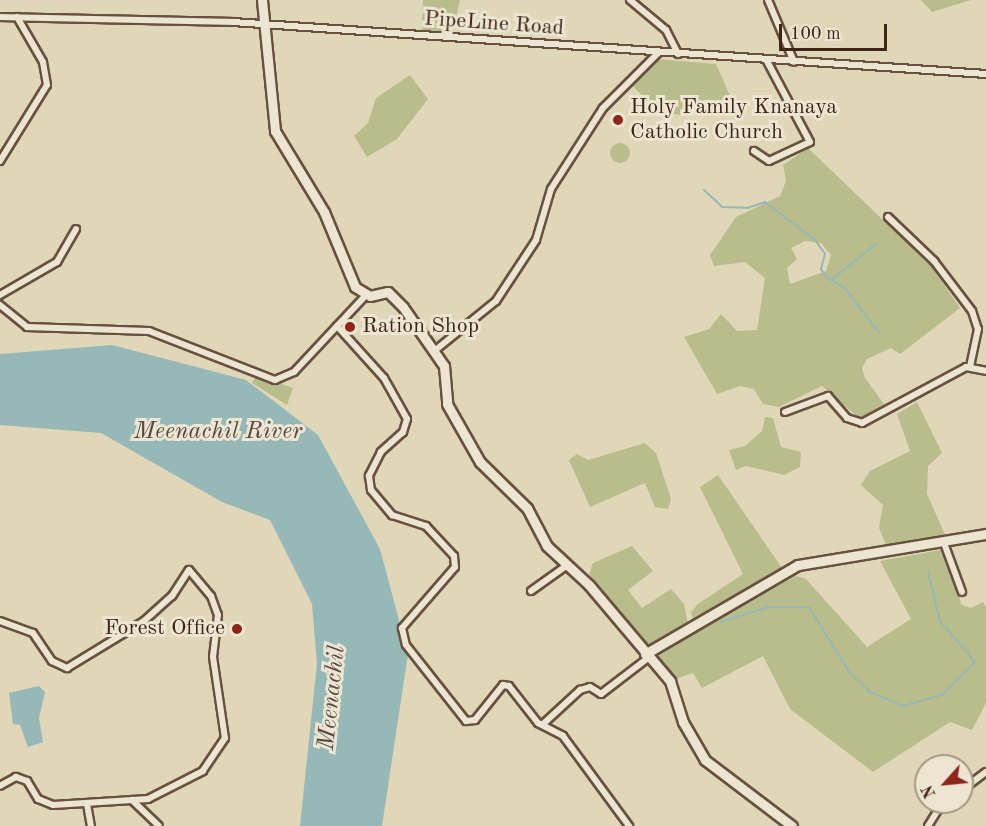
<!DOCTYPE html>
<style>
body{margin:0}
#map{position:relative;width:986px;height:826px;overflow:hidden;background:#e0d7b9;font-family:"Old Standard TT",serif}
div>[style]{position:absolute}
.green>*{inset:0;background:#b8bd8b}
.round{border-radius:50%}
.water>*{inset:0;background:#96b8b7}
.stream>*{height:2px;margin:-1px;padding:0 1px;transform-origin:1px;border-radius:1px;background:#96b8b7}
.roads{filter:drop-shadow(2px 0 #68513e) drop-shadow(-2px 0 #68513e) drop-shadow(0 2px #68513e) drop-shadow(0 -2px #68513e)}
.street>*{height:6px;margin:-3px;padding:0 3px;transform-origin:3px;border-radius:3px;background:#ebe5d2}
.secondary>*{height:9px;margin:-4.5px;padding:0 4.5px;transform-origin:4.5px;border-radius:4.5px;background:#ebe5d2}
.dots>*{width:16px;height:16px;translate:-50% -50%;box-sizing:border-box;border:3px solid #ebe5d2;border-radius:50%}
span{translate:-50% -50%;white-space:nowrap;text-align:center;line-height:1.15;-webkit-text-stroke:6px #ebe5d2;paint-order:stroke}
.street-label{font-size:22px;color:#402415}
.poi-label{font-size:22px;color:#402415}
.left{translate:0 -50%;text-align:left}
.right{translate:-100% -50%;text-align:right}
.water-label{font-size:24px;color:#56493e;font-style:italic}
.north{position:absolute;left:914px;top:754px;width:60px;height:60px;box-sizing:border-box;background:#ebe5d2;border:2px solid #a79886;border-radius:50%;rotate:243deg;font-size:16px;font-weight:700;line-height:24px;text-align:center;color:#402415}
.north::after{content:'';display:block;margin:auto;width:21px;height:27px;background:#8f2418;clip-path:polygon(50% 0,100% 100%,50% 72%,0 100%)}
.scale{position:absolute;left:779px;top:24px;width:108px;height:27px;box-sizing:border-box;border:3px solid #402415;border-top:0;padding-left:8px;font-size:18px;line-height:21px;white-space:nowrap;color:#402415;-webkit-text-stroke:4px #ebe5d2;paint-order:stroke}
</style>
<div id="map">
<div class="green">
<i style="clip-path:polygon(423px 0,460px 0,452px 36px,422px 35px)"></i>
<i style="clip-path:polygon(921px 0,971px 0,932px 12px)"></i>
<i style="clip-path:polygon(657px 59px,716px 64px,731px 98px,723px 114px,692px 99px,680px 115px,656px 110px,631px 84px)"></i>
<i style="clip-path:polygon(410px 75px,428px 99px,397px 139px,367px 157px,354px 136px,368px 123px,376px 98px)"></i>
<i class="round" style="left:610px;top:143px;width:20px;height:20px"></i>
<i style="clip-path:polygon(evenodd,808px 148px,932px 267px,960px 308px,900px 354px,891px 348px,867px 359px,862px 368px,865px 378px,884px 404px,860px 419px,822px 386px,779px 407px,763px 404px,754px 389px,740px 386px,717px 394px,684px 337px,709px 329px,721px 314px,737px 331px,757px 330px,765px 278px,745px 262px,714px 266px,710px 255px,736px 217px,780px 196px,786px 181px,783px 165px,808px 148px,805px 241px,821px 243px,831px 255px,826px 271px,790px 284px,787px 268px,797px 259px,791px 248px,805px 241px)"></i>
<i style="clip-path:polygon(257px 375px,293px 388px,287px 405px,252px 383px)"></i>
<i style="clip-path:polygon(917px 402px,942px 453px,928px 466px,927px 494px,946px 537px,887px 547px,879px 528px,883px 505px,861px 485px,870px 471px,910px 451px,897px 414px)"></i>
<i style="clip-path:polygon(765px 417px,773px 418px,781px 447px,801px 452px,800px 467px,784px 475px,746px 466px,736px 470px,729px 450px,745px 446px,762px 431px)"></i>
<i style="clip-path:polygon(645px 443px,656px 453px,671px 499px,668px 509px,655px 507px,645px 483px,590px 507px,569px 460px,577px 454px,588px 460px)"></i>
<i style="clip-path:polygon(718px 475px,782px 568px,693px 620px,691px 612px,698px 604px,743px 574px,700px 487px)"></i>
<i style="clip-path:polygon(632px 546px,653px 571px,628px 590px,642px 608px,671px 589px,684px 604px,688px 624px,644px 647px,589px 574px,593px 563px)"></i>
<i style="clip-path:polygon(941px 550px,962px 605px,971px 608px,983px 602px,986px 607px,986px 703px,972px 730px,950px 722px,873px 772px,790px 709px,763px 656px,702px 688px,693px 673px,673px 680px,651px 653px,796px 576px,806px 579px,867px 647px,911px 619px,880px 561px)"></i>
</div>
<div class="water">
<i style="clip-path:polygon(112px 345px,246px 380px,318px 435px,380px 549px,408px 654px,382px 826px,300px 826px,317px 663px,312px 604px,270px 520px,222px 502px,101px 433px,0 425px,0 354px)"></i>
<i style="clip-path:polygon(39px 686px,45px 692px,39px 718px,43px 742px,28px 747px,20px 725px,13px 724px,9px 693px)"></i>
</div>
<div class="stream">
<i style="left:704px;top:190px;width:25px;rotate:43deg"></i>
<i style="left:722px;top:207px;width:25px;rotate:2deg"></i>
<i style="left:747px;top:208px;width:19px;rotate:-18deg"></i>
<i style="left:765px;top:202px;width:63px;rotate:37.2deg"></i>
<i style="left:815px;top:240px;width:17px;rotate:54deg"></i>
<i style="left:825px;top:254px;width:16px;rotate:105deg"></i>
<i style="left:821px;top:269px;width:11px;rotate:56deg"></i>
<i style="left:827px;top:278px;width:21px;rotate:29deg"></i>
<i style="left:845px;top:288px;width:58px;rotate:52.7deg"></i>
<i style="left:831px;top:280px;width:59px;rotate:-38.8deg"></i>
<i style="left:721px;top:622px;width:50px;rotate:-17.4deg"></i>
<i style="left:769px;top:607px;width:40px"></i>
<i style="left:809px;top:607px;width:78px;rotate:58.2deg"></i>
<i style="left:850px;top:673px;width:28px;rotate:44deg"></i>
<i style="left:870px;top:692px;width:36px;rotate:23deg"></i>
<i style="left:903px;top:706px;width:41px;rotate:-15.8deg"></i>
<i style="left:942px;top:695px;width:47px;rotate:-45deg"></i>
<i style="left:975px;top:662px;width:54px;rotate:-130.5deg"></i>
<i style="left:940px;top:621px;width:50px;rotate:-103.8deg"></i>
</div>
<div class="roads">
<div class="street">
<i style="left:630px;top:0;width:47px;rotate:39.8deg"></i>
<i style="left:666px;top:30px;width:27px;rotate:63deg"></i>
<i style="left:768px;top:0;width:67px;rotate:67.2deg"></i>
<i style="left:0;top:17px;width:233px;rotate:1.2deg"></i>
<i style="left:233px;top:22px;width:755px;rotate:3.95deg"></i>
<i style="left:754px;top:151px;width:18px;rotate:34deg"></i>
<i style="left:769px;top:161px;width:45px;rotate:-24.9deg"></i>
<i style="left:810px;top:142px;width:92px;rotate:-118deg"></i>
<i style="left:0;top:161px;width:89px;rotate:-58.3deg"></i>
<i style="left:47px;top:85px;width:23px;rotate:-100deg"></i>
<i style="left:43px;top:62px;width:52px;rotate:-120deg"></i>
<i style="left:888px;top:217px;width:64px;rotate:43.7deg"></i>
<i style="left:934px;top:261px;width:63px;rotate:52.8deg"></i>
<i style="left:972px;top:311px;width:19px;rotate:72deg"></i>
<i style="left:978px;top:329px;width:38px;rotate:102deg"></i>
<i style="left:0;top:295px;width:66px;rotate:-30.1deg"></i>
<i style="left:57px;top:262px;width:38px;rotate:-60deg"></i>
<i style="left:0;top:305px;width:35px;rotate:39deg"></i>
<i style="left:27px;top:327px;width:122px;rotate:1.9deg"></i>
<i style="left:149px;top:331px;width:135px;rotate:21.3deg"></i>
<i style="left:275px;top:380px;width:21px;rotate:-23deg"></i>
<i style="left:294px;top:372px;width:105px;rotate:-46.9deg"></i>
<i style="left:337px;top:326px;width:70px;rotate:47.9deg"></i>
<i style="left:384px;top:378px;width:47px;rotate:60.7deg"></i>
<i style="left:407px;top:419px;width:14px;rotate:107deg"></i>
<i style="left:403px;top:432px;width:30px;rotate:138deg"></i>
<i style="left:381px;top:452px;width:27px;rotate:117deg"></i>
<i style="left:369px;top:476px;width:14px;rotate:82deg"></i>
<i style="left:371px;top:490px;width:33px;rotate:50deg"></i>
<i style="left:392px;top:515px;width:36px;rotate:18deg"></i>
<i style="left:426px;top:526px;width:41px;rotate:47deg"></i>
<i style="left:454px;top:556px;width:11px;rotate:85deg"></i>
<i style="left:455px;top:567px;width:81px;rotate:131deg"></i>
<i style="left:402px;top:628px;width:17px;rotate:77deg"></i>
<i style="left:406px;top:645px;width:97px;rotate:51.7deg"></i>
<i style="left:466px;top:721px;width:9px;rotate:-6deg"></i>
<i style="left:475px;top:720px;width:45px;rotate:-51.3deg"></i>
<i style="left:503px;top:685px;width:6px;rotate:9deg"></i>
<i style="left:509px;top:686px;width:47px;rotate:51.9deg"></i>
<i style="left:538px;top:723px;width:28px;rotate:27deg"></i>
<i style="left:563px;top:736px;width:112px;rotate:53.7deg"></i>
<i style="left:433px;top:352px;width:81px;rotate:-39deg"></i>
<i style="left:496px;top:301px;width:73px;rotate:-56.7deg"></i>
<i style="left:536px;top:240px;width:53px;rotate:-73.6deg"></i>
<i style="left:551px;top:189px;width:96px;rotate:-57.3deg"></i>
<i style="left:603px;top:108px;width:79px;rotate:-45deg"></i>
<i style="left:785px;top:412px;width:46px;rotate:-20.4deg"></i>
<i style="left:828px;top:396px;width:29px;rotate:49deg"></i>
<i style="left:847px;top:418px;width:16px;rotate:18deg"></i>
<i style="left:862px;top:423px;width:118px;rotate:-28.3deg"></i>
<i style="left:966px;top:367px;width:20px;rotate:11deg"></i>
<i style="left:944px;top:543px;width:52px;rotate:69.8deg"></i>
<i style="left:531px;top:591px;width:43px;rotate:-35.5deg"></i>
<i style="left:0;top:621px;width:35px;rotate:20deg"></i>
<i style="left:33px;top:633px;width:34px;rotate:56deg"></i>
<i style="left:52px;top:661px;width:17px;rotate:25deg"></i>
<i style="left:67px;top:668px;width:90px;rotate:-31.4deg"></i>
<i style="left:144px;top:621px;width:38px;rotate:-42deg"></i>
<i style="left:172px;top:596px;width:31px;rotate:-57deg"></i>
<i style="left:189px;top:570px;width:34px;rotate:50deg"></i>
<i style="left:211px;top:596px;width:20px;rotate:70deg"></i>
<i style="left:218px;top:615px;width:42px;rotate:96.8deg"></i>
<i style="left:213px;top:657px;width:82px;rotate:81.6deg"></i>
<i style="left:225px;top:738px;width:40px;rotate:124deg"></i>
<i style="left:203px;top:771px;width:62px;rotate:153deg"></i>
<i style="left:148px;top:799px;width:95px;rotate:176.4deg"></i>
<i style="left:53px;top:805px;width:16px;rotate:-158deg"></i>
<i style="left:38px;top:799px;width:21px;rotate:-121deg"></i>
<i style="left:27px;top:781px;width:12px;rotate:-160deg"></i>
<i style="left:16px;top:777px;width:18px;rotate:151deg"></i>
<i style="left:542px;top:725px;width:52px;rotate:-42.6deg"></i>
<i style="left:580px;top:690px;width:10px;rotate:-17deg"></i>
<i style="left:590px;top:687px;width:13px;rotate:32deg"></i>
<i style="left:601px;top:694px;width:59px;rotate:-37.5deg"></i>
<i style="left:962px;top:790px;width:30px;rotate:-37deg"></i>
<i style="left:132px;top:800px;width:37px;rotate:44deg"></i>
<i style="left:87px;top:804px;width:22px;rotate:80deg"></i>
<i style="left:928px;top:826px;width:28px;rotate:-58deg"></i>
</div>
<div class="secondary">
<i style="left:262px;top:0;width:132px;rotate:84.3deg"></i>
<i style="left:275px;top:131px;width:95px;rotate:58.8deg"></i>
<i style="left:324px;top:212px;width:81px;rotate:67.5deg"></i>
<i style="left:355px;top:287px;width:17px;rotate:31deg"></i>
<i style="left:370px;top:296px;width:18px;rotate:-13deg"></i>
<i style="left:388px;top:292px;width:21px;rotate:45deg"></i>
<i style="left:403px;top:307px;width:72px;rotate:55.2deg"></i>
<i style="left:444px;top:366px;width:38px;rotate:85deg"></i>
<i style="left:447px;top:404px;width:67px;rotate:60.4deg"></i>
<i style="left:480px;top:462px;width:66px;rotate:44.4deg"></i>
<i style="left:527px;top:508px;width:43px;rotate:62.2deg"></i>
<i style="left:547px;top:546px;width:57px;rotate:42.9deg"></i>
<i style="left:589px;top:585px;width:126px;rotate:49.8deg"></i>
<i style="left:670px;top:681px;width:43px;rotate:72.4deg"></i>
<i style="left:683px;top:722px;width:44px;rotate:59.9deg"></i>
<i style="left:705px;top:760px;width:109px;rotate:37.2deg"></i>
<i style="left:645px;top:654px;width:177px;rotate:-30.2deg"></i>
<i style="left:798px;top:565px;width:191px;rotate:-9.4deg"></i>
</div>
</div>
<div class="dots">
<i style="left:618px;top:120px;background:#8f2418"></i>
<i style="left:350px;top:327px;background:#8f2418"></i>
<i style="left:237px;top:629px;background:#8f2418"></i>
</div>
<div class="street-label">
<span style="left:494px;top:24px;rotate:4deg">PipeLine Road</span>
</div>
<div class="poi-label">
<span class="left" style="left:630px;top:120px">Holy Family Knanaya<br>Catholic Church</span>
<span class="left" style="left:362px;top:327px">Ration Shop</span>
<span class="right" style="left:225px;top:629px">Forest Office</span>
</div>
<div class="water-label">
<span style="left:218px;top:433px">Meenachil River</span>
<span style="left:333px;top:698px;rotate:-84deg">Meenachil</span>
</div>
<div class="north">N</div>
<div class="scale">100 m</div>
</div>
